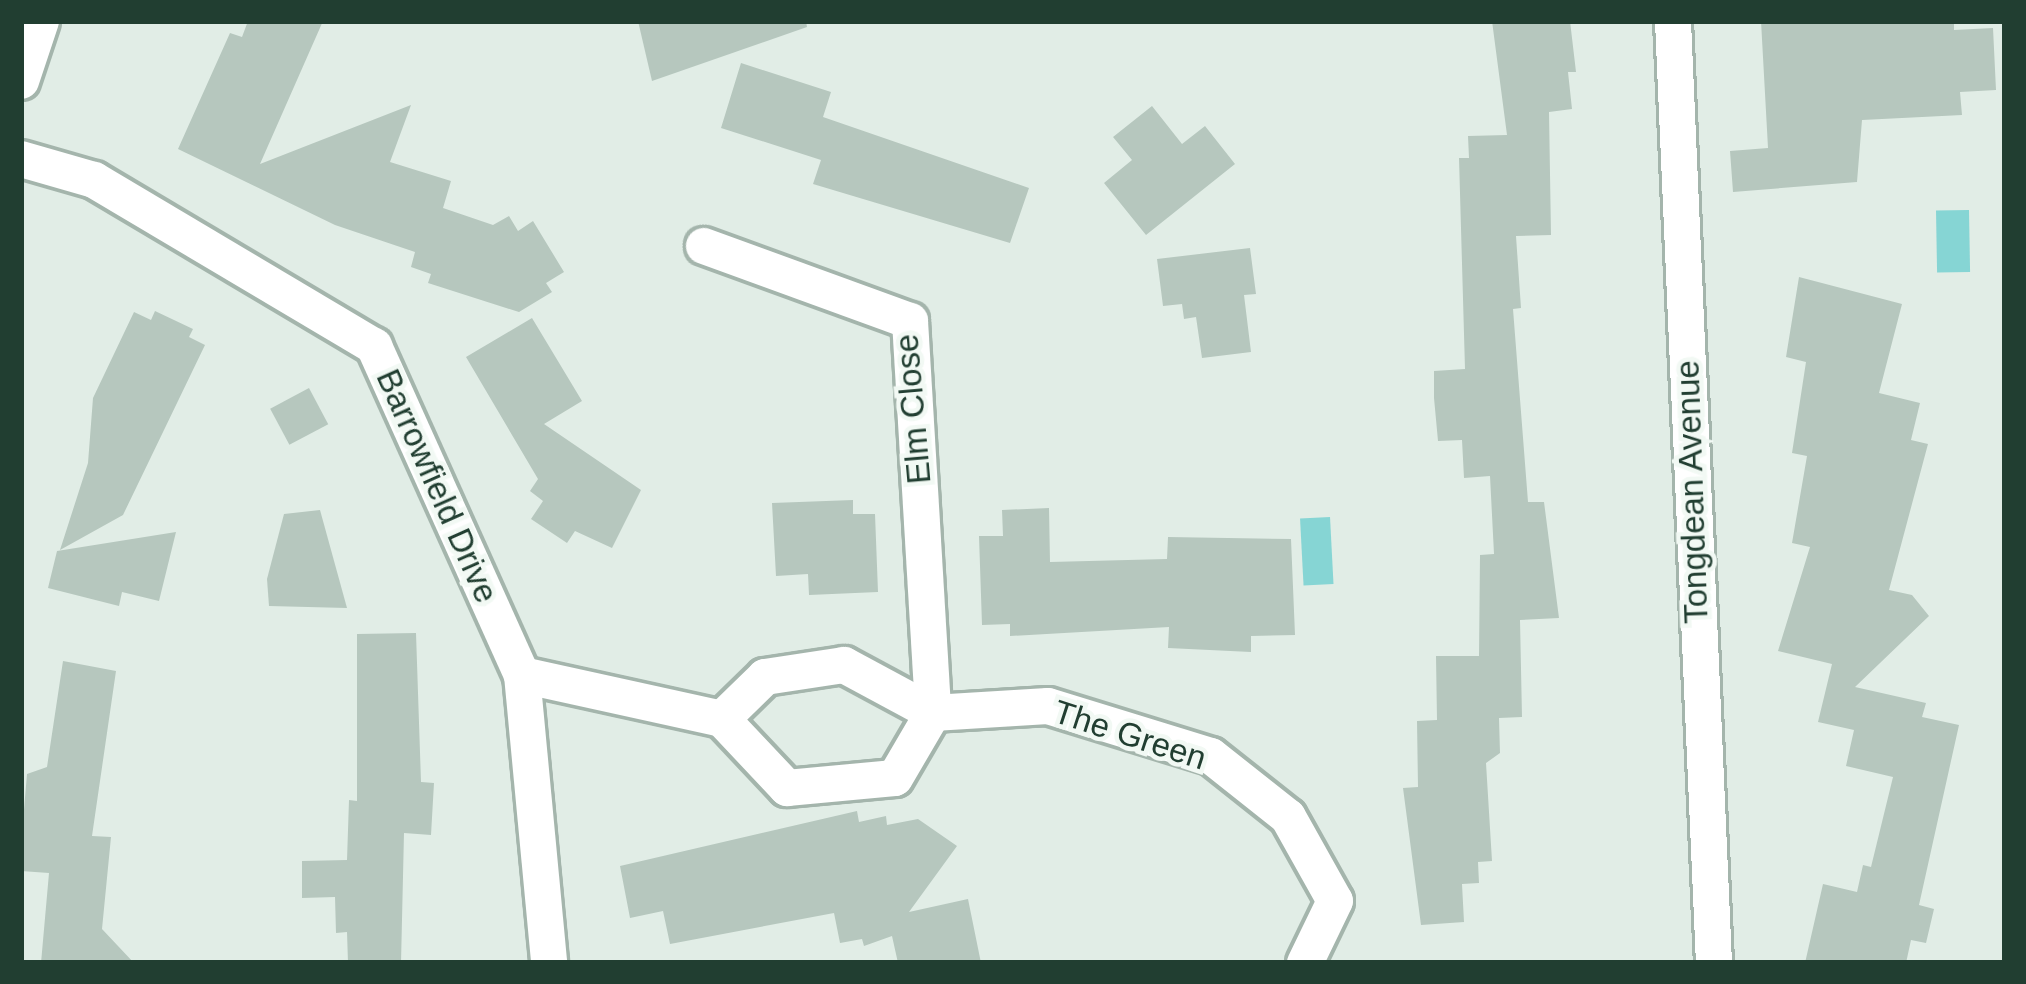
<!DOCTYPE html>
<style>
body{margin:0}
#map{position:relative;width:2026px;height:984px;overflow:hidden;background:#e1ede6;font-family:Arial,sans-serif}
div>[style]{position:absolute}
.water>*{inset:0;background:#86d5d4;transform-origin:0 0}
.building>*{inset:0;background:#b6c7be;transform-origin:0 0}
.roads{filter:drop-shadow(3px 0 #a4b5ac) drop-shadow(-3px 0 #a4b5ac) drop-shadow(0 3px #a4b5ac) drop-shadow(0 -3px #a4b5ac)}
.minor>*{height:36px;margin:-18px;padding:0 18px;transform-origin:18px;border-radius:18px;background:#fff}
span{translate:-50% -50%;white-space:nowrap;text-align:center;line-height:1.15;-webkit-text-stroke:9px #f2f9f4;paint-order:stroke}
.street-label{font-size:33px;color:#213e31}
.frame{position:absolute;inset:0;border:24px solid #213e31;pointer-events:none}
</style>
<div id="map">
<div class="water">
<i style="left:1969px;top:210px;width:62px;height:33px;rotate:89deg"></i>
<i style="left:1330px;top:517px;width:67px;height:30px;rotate:87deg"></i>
</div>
<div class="building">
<i style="clip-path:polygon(248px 21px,323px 21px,260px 164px,411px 105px,390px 162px,451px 181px,443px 208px,493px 225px,509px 216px,518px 231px,533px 221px,564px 272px,546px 283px,552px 292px,519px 312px,428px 283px,431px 274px,411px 267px,415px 252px,335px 225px,178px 149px,230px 33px,242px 37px)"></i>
<i style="clip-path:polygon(638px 21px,806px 21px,807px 27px,652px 81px)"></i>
<i style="clip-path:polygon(1492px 21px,1570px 21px,1576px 72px,1568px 72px,1572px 109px,1549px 112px,1551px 235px,1516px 236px,1521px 308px,1513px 309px,1528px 502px,1544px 502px,1559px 618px,1520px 620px,1522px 717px,1499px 718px,1500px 753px,1486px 763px,1492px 861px,1478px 862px,1479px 883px,1462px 884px,1464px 922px,1421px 925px,1403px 788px,1418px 787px,1417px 721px,1437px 720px,1436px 656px,1479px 656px,1480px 555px,1494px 554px,1490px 476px,1464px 478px,1462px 440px,1438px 441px,1434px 398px,1434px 371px,1465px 369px,1459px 158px,1469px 158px,1468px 136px,1507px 135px)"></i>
<i style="clip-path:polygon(1761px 21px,1954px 21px,1954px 30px,1993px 28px,1996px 90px,1960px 92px,1962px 115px,1862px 120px,1857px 182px,1733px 192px,1730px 151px,1768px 148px)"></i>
<i style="clip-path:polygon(741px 63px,831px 92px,823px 117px,1029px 188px,1010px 243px,813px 184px,821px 160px,721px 128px)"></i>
<i style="clip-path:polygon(1152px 106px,1182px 144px,1205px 126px,1235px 164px,1146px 235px,1104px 183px,1132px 160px,1113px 137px)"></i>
<i style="clip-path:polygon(1250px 248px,1256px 294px,1244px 295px,1251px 352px,1202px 358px,1196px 317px,1184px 319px,1182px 304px,1163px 306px,1157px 259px)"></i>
<i style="clip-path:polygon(1799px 277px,1902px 304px,1879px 393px,1920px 403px,1911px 440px,1928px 444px,1889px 590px,1912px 595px,1929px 616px,1855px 687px,1926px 703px,1922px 717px,1959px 725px,1919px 905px,1934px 909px,1926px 943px,1911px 940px,1906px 963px,1805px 963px,1823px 884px,1857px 892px,1863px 865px,1871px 867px,1893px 777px,1846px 766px,1854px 730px,1818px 722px,1832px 664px,1778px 651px,1810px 547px,1792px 543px,1807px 456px,1792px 453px,1806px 362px,1786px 357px)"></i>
<i style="clip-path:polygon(155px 311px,193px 329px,189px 337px,205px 345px,123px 515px,60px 550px,88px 463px,93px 398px,134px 312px,151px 320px)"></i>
<i style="clip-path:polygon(532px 318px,582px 401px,544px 424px,641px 490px,612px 548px,575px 531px,567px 543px,531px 519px,543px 501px,530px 491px,538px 479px,466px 357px)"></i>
<i style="left:309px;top:388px;width:41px;height:44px;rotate:62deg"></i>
<i style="clip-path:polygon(853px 500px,853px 514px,875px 514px,878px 592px,809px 595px,808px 574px,776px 576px,772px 503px)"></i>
<i style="clip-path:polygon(1049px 508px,1050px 562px,1167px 559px,1168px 537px,1291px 539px,1295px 635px,1251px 636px,1251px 652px,1168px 648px,1169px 627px,1010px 636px,1010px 624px,982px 625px,979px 536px,1003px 536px,1002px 510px)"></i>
<i style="clip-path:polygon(320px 510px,347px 608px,269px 606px,267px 579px,284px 514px)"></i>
<i style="clip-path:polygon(176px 532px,159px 601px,122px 592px,119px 606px,48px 588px,57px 551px)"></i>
<i style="clip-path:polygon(416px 633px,421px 782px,434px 783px,431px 835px,404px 833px,401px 963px,348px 963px,347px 932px,336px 933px,335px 897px,302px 898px,302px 861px,347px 860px,349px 800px,357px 801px,357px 634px)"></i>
<i style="clip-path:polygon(63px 661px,116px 671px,92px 836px,111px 837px,102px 929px,134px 963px,41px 963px,49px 873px,21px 871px,21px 845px,27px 774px,47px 767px)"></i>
<i style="clip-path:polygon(857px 811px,859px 822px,886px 816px,887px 825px,918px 819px,957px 846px,909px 912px,968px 899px,981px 963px,898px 963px,892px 936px,864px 946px,862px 939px,840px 943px,834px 913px,670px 944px,663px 911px,630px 918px,620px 866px)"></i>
</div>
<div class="roads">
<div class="minor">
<i style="left:1673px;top:21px;width:943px;rotate:87.51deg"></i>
<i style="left:21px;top:81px;width:63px;rotate:-71.6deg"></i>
<i style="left:21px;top:159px;width:76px;rotate:16deg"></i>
<i style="left:94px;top:180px;width:326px;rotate:30.7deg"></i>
<i style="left:374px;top:346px;width:361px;rotate:65.8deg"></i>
<i style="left:522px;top:675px;width:205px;rotate:12.4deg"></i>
<i style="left:722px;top:719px;width:95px;rotate:46.7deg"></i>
<i style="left:787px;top:788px;width:108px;rotate:-5.3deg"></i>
<i style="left:895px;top:778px;width:75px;rotate:-59.7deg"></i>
<i style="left:704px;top:246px;width:219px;rotate:20deg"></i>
<i style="left:910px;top:321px;width:393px;rotate:86.6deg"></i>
<i style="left:522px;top:675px;width:289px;rotate:84.6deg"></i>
<i style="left:933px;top:713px;width:115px;rotate:-3.5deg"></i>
<i style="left:1048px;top:706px;width:170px;rotate:17.1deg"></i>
<i style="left:1211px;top:756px;width:98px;rotate:38.4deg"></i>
<i style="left:1288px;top:817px;width:96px;rotate:60.8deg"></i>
<i style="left:1335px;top:901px;width:69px;rotate:115.8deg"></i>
<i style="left:722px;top:719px;width:60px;rotate:-44.3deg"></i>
<i style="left:765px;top:677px;width:80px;rotate:-8.6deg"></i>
<i style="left:844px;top:665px;width:101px;rotate:28.3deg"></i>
</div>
</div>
<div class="street-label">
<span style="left:913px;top:409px;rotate:-95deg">Elm Close</span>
<span style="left:437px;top:486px;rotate:66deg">Barrowfield Drive</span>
<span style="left:1692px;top:492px;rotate:-92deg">Tongdean Avenue</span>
<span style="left:1130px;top:735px;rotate:18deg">The Green</span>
</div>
<div class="frame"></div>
</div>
